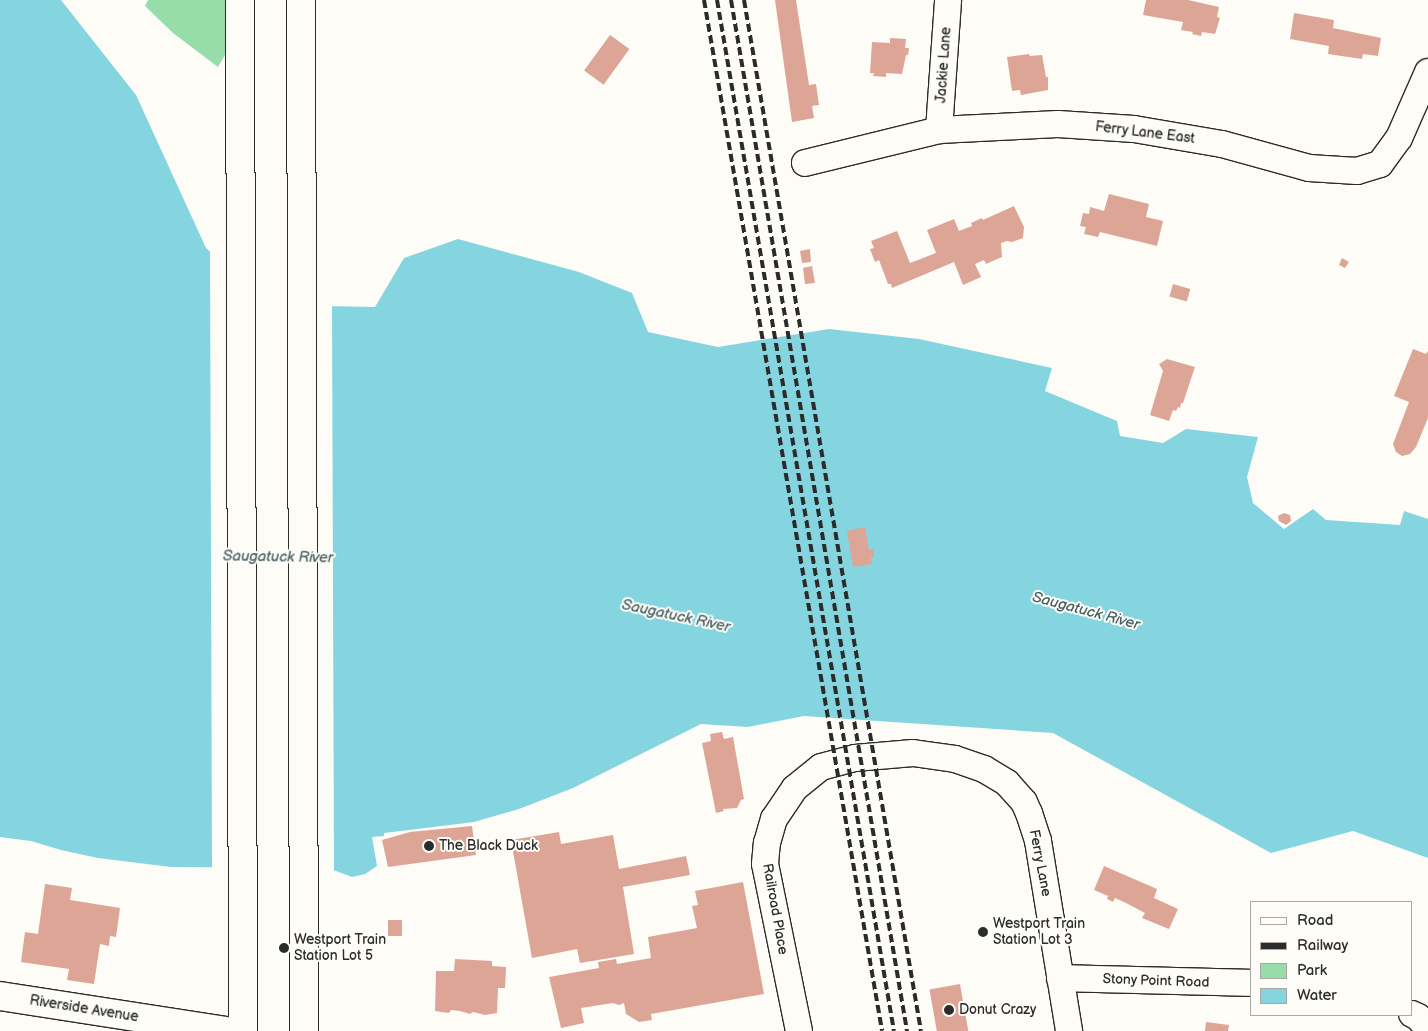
<!DOCTYPE html>
<style>
body{margin:0}
#map{position:relative;width:1428px;height:1031px;overflow:hidden;background:#fdfcf7;font-family:"Balsamiq Sans",sans-serif}
div>[style]{position:absolute}
.green>*{inset:0;background:#97ddaa}
.water>*{inset:0;background:#85d5e1}
.pier>*{inset:0;background:#fdfcf7}
.building>*{inset:0;background:#dda596;transform-origin:0 0}
.roads{filter:drop-shadow(1px 0 #2b2b2b) drop-shadow(-1px 0 #2b2b2b) drop-shadow(0 1px #2b2b2b) drop-shadow(0 -1px #2b2b2b)}
.street>*{height:26px;margin:-13px;padding:0 13px;transform-origin:13px;border-radius:13px;background:#fdfcf7}
.secondary>*{height:28px;margin:-14px;padding:0 14px;transform-origin:14px;border-radius:14px;background:#fdfcf7}
.highway>*{height:28px;margin:-14px;padding:0 14px;transform-origin:14px;border-radius:14px;background:#fdfcf7}
.rail>*{height:4px;margin-top:-2px;transform-origin:0;background:repeating-linear-gradient(90deg,#2b2b2b 0 8px,transparent 0 12px)}
.dots>*{width:14px;height:14px;translate:-50% -50%;box-sizing:border-box;border:2px solid #fdfcf7;border-radius:50%}
span{translate:-50% -50%;white-space:nowrap;text-align:center;line-height:1.15;-webkit-text-stroke:4px #fdfcf7;paint-order:stroke}
.street-label{font-size:14px;color:#2b2b2b}
.poi-label{font-size:14px;color:#2b2b2b}
.left{translate:0 -50%;text-align:left}
.water-label{font-size:15px;color:#465e62;font-style:italic}
.legend{position:absolute;left:1250px;top:901px;width:162px;height:115px;box-sizing:border-box;background:#fdfcf7;border:1px solid #a9a8a5;margin:0;padding:6px 9px;list-style:none;font-size:15px;color:#2b2b2b}
.legend li{display:flex;align-items:center;gap:10px;height:25px}
.legend b{width:25px;border:1px solid #a9a8a5}
</style>
<div id="map">
<div class="green">
<i style="clip-path:polygon(148px 0,243px 0,230px 46px,218px 67px,173px 33px,145px 6px)"></i>
</div>
<div class="water">
<i style="clip-path:polygon(0 0,61px 0,136px 95px,206px 248px,269px 305px,375px 307px,404px 258px,458px 239px,579px 272px,632px 293px,648px 332px,718px 347px,829px 329px,919px 339px,1052px 368px,1045px 391px,1117px 421px,1120px 436px,1163px 443px,1186px 429px,1258px 437px,1247px 477px,1253px 503px,1284px 529px,1313px 509px,1326px 520px,1400px 525px,1404px 511px,1428px 519px,1428px 858px,1353px 831px,1271px 853px,1053px 733px,804px 716px,748px 727px,701px 724px,573px 788px,519px 809px,474px 822px,384px 833px,384px 836px,372px 837px,377px 866px,365px 874px,352px 877px,328px 868px,171px 867px,98px 858px,61px 850px,31px 841px,0 837px)"></i>
</div>
<div class="pier">
<i style="clip-path:polygon(210px 248px,270px 303px,332px 304px,334px 873px,328px 870px,212px 870px)"></i>
</div>
<div class="building">
<i style="clip-path:polygon(775px 0,796px 0,809px 85px,816px 84px,819px 105px,812px 106px,814px 118px,792px 122px)"></i>
<i style="clip-path:polygon(1146px 0,1188px 0,1219px 7px,1217px 17px,1220px 18px,1215px 34px,1202px 32px,1201px 36px,1192px 34px,1193px 32px,1181px 30px,1183px 22px,1143px 15px)"></i>
<i style="clip-path:polygon(1294px 13px,1334px 20px,1333px 28px,1381px 38px,1378px 56px,1363px 54px,1362px 59px,1328px 54px,1329px 46px,1290px 39px)"></i>
<i style="left:610px;top:35px;width:24px;height:44px;rotate:36deg"></i>
<i style="clip-path:polygon(890px 38px,906px 39px,905px 48px,909px 48px,908px 55px,906px 55px,902px 74px,886px 73px,886px 77px,873px 76px,874px 73px,870px 73px,872px 42px,890px 43px)"></i>
<i style="clip-path:polygon(1029px 54px,1030px 56px,1042px 55px,1046px 77px,1048px 77px,1048px 90px,1021px 95px,1020px 90px,1012px 91px,1007px 57px)"></i>
<i style="clip-path:polygon(1109px 194px,1149px 204px,1146px 217px,1163px 221px,1157px 246px,1100px 232px,1098px 237px,1084px 234px,1086px 227px,1080px 226px,1083px 213px,1089px 214px,1090px 207px,1104px 211px)"></i>
<i style="clip-path:polygon(1014px 206px,1024px 227px,1023px 238px,1012px 242px,1007px 241px,1001px 243px,1002px 257px,986px 264px,984px 260px,975px 264px,981px 277px,963px 285px,954px 262px,892px 288px,891px 284px,888px 284px,879px 260px,875px 262px,870px 249px,874px 248px,871px 241px,897px 231px,910px 263px,936px 253px,927px 230px,954px 219px,959px 231px,972px 226px,971px 223px,982px 218px,983px 220px)"></i>
<i style="clip-path:polygon(810px 249px,811px 262px,802px 263px,800px 251px)"></i>
<i style="clip-path:polygon(1342px 258px,1349px 262px,1345px 268px,1339px 265px)"></i>
<i style="clip-path:polygon(812px 266px,815px 283px,805px 284px,803px 268px)"></i>
<i style="left:1173px;top:284px;width:18px;height:13px;rotate:16deg"></i>
<i style="clip-path:polygon(1413px 349px,1426px 354px,1428px 351px,1428px 418px,1416px 447px,1410px 454px,1402px 456px,1396px 452px,1393px 444px,1409px 402px,1394px 396px)"></i>
<i style="clip-path:polygon(1167px 359px,1195px 367px,1183px 403px,1181px 403px,1180px 408px,1178px 407px,1176px 411px,1173px 410px,1169px 421px,1150px 415px,1163px 371px,1159px 364px)"></i>
<i style="clip-path:polygon(1284px 513px,1290px 515px,1291px 521px,1286px 525px,1279px 521px,1278px 516px)"></i>
<i style="clip-path:polygon(865px 527px,869px 550px,873px 549px,874px 557px,871px 557px,872px 564px,853px 567px,847px 531px)"></i>
<i style="clip-path:polygon(722px 732px,724px 739px,733px 737px,744px 799px,741px 800px,737px 808px,723px 809px,724px 811px,716px 813px,702px 743px,711px 741px,710px 734px)"></i>
<i style="clip-path:polygon(472px 826px,476px 855px,388px 867px,382px 840px,410px 832px)"></i>
<i style="clip-path:polygon(559px 832px,561px 844px,613px 835px,619px 869px,686px 856px,690px 875px,623px 887px,634px 954px,580px 963px,577px 949px,532px 958px,511px 840px)"></i>
<i style="clip-path:polygon(1104px 866px,1157px 889px,1154px 898px,1178px 909px,1169px 929px,1142px 918px,1145px 913px,1126px 903px,1115px 898px,1113px 902px,1107px 899px,1108px 896px,1094px 890px)"></i>
<i style="clip-path:polygon(743px 882px,764px 994px,651px 1014px,652px 1020px,639px 1022px,626px 1014px,624px 1003px,619px 1005px,613px 1003px,581px 1008px,584px 1023px,561px 1028px,549px 977px,599px 968px,598px 962px,616px 959px,617px 964px,651px 958px,648px 937px,697px 928px,692px 906px,698px 905px,695px 891px)"></i>
<i style="clip-path:polygon(45px 884px,72px 888px,70px 900px,120px 908px,116px 937px,110px 936px,109px 946px,100px 944px,94px 984px,67px 980px,69px 969px,21px 962px,25px 932px,38px 934px)"></i>
<i style="left:388px;top:920px;width:14px;height:16px"></i>
<i style="clip-path:polygon(455px 959px,492px 961px,492px 966px,506px 967px,505px 988px,498px 988px,497px 1013px,485px 1015px,473px 1012px,470px 1014px,460px 1011px,451px 1010px,449px 1013px,435px 1011px,436px 971px,454px 971px)"></i>
<i style="left:960px;top:984px;width:48px;height:31px;rotate:80deg"></i>
<i style="clip-path:polygon(1206px 1022px,1229px 1025px,1228px 1031px,1205px 1031px)"></i>
</div>
<div class="roads">
<div class="street">
<i style="left:939px;top:130px;width:130px;rotate:-86deg"></i>
<i style="left:805px;top:163px;width:138px;rotate:-13.8deg"></i>
<i style="left:939px;top:130px;width:119px;rotate:-2.9deg"></i>
<i style="left:1058px;top:124px;width:76px;rotate:3.8deg"></i>
<i style="left:1134px;top:129px;width:89px;rotate:9.7deg"></i>
<i style="left:1222px;top:144px;width:90px;rotate:15.4deg"></i>
<i style="left:1309px;top:168px;width:48px;rotate:3.6deg"></i>
<i style="left:1357px;top:171px;width:24px;rotate:-17deg"></i>
<i style="left:1380px;top:164px;width:32px;rotate:-54deg"></i>
<i style="left:1399px;top:138px;width:72px;rotate:-66.3deg"></i>
<i style="left:1060px;top:978px;width:192px;rotate:1.5deg"></i>
<i style="left:1412px;top:1014px;width:7px;rotate:27deg"></i>
<i style="left:1418px;top:1017px;width:16px;rotate:50deg"></i>
<i style="left:799px;top:1031px;width:170px;rotate:-101.5deg"></i>
<i style="left:765px;top:864px;width:21px;rotate:-85deg"></i>
<i style="left:767px;top:843px;width:25px;rotate:-74deg"></i>
<i style="left:774px;top:819px;width:37px;rotate:-56deg"></i>
<i style="left:795px;top:788px;width:33px;rotate:-39deg"></i>
<i style="left:821px;top:767px;width:35px;rotate:-15deg"></i>
<i style="left:855px;top:758px;width:58px;rotate:-4.9deg"></i>
<i style="left:913px;top:753px;width:42px;rotate:8.1deg"></i>
<i style="left:955px;top:759px;width:31px;rotate:19deg"></i>
<i style="left:984px;top:769px;width:27px;rotate:31deg"></i>
<i style="left:1007px;top:783px;width:25px;rotate:48deg"></i>
<i style="left:1024px;top:802px;width:12px;rotate:66deg"></i>
<i style="left:1029px;top:813px;width:29px;rotate:72deg"></i>
<i style="left:1038px;top:841px;width:193px;rotate:80.7deg"></i>
</div>
<div class="secondary">
<i style="left:0;top:996px;width:230px;rotate:8.8deg"></i>
</div>
<div class="highway">
<i style="left:240px;top:0;width:1031px;rotate:89.83deg"></i>
<i style="left:301px;top:0;width:1031px;rotate:89.83deg"></i>
</div>
</div>
<div class="rail">
<i style="left:704px;top:0;width:1046px;rotate:80.2deg"></i>
<i style="left:717px;top:0;width:1046px;rotate:80.26deg"></i>
<i style="left:731px;top:0;width:1046px;rotate:80.31deg"></i>
<i style="left:744px;top:0;width:1046px;rotate:80.26deg"></i>
</div>
<div class="dots">
<i style="left:429px;top:846px;background:#2b2b2b"></i>
<i style="left:983px;top:932px;background:#2b2b2b"></i>
<i style="left:284px;top:948px;background:#2b2b2b"></i>
<i style="left:949px;top:1010px;background:#2b2b2b"></i>
</div>
<div class="street-label">
<span style="left:944px;top:65px;rotate:-86deg">Jackie Lane</span>
<span style="left:1145px;top:133px;rotate:7deg">Ferry Lane East</span>
<span style="left:1040px;top:863px;rotate:79deg">Ferry Lane</span>
<span style="left:775px;top:909px;rotate:80deg">Railroad Place</span>
<span style="left:1156px;top:981px;rotate:2deg">Stony Point Road</span>
<span style="left:84px;top:1009px;rotate:9deg">Riverside Avenue</span>
</div>
<div class="poi-label">
<span class="left" style="left:439px;top:846px">The Black Duck</span>
<span class="left" style="left:993px;top:932px">Westport Train<br>Station Lot 3</span>
<span class="left" style="left:294px;top:948px">Westport Train<br>Station Lot 5</span>
<span class="left" style="left:959px;top:1010px">Donut Crazy</span>
</div>
<div class="water-label">
<span style="left:278px;top:557px;rotate:1deg">Saugatuck River</span>
<span style="left:1086px;top:611px;rotate:15deg">Saugatuck River</span>
<span style="left:676px;top:616px;rotate:12deg">Saugatuck River</span>
</div>
<ul class="legend">
<li><b style="height:6px;background:#fdfcf7"></b>Road</li>
<li><b style="height:6px;background:#2b2b2b"></b>Railway</li>
<li><b style="height:14px;background:#97ddaa"></b>Park</li>
<li><b style="height:14px;background:#85d5e1"></b>Water</li>
</ul>
</div>
